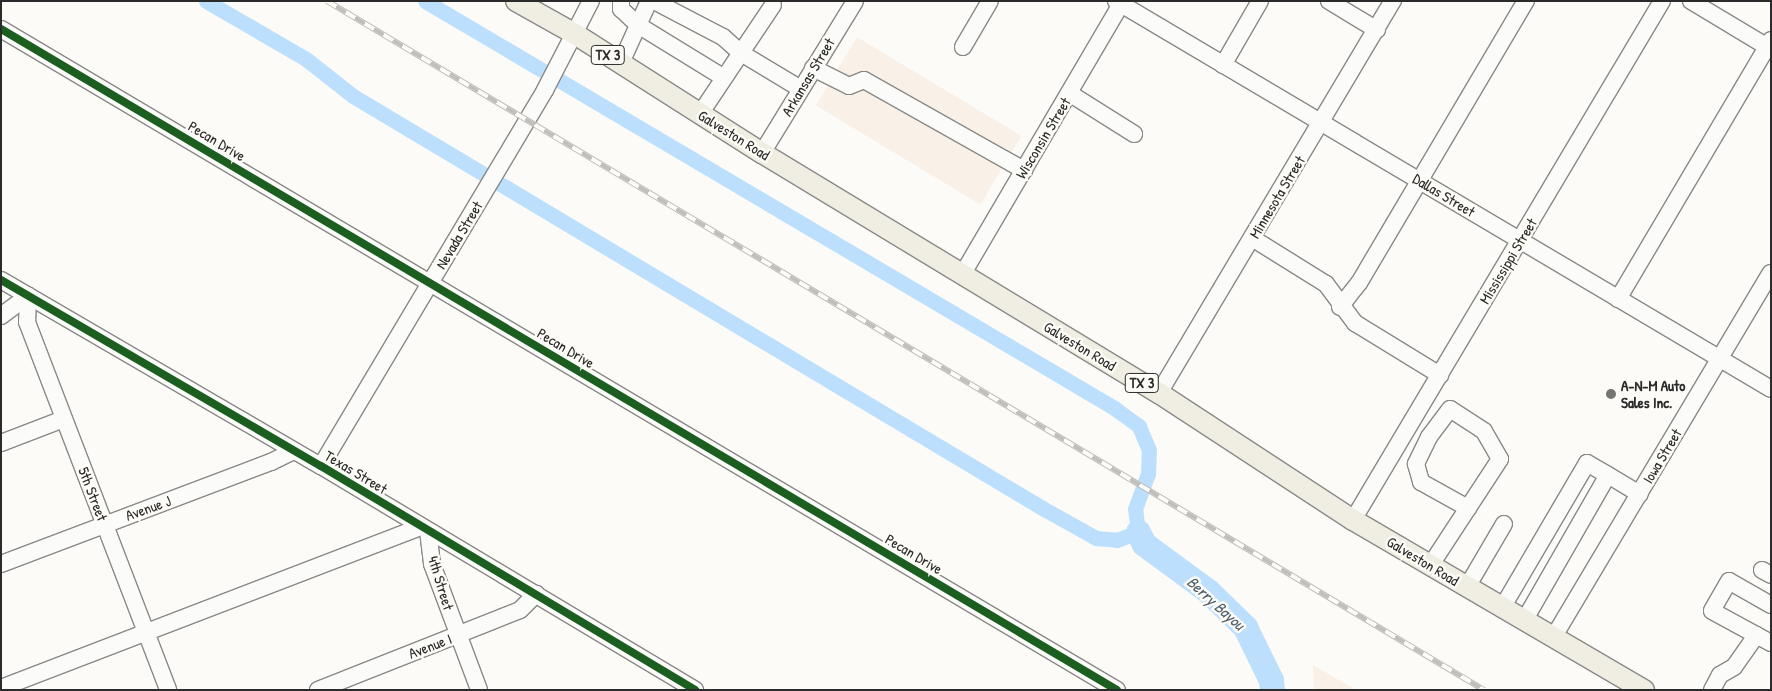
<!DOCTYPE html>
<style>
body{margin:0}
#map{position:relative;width:1772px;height:691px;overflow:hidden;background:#fcfbf8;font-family:"Patrick Hand",sans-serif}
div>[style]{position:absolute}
.built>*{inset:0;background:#f9f1e8;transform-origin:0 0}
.canal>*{height:15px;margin:-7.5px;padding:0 7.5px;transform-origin:7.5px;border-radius:7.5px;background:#bbdffc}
.river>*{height:25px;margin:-12.5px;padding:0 12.5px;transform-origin:12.5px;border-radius:12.5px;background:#bbdffc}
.roads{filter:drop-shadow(1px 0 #898987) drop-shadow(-1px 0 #898987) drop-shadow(0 1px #898987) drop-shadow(0 -1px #898987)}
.minor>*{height:16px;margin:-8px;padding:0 8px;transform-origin:8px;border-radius:8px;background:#fbfbf9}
.major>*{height:20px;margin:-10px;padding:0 10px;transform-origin:10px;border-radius:10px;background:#f0ede3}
.rail>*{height:5.5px;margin-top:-2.75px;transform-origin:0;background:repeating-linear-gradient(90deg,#fdfcf7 0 11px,#c0bfbc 0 22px);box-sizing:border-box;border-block:1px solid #c0bfbc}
.cycleway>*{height:8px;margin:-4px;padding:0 4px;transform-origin:4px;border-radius:4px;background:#1b5e20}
.dots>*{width:14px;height:14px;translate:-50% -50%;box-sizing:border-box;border:2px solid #fdfcf7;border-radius:50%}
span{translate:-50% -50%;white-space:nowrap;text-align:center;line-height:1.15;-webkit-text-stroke:5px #fdfcf7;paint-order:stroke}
.shield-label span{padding:1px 4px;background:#fdfcf7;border:1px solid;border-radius:4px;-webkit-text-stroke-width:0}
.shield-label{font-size:14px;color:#2b2b2b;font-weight:700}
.street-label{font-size:15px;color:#2b2b2b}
.poi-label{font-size:15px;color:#2b2b2b;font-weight:700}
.left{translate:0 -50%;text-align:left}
.water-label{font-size:16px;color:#4e5d6a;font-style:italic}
.frame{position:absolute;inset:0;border:2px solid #2b2b2b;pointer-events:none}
</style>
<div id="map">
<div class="built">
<i style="left:857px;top:37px;width:192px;height:80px;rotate:31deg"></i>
<i style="clip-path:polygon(1313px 665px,1356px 690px,1314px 690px)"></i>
</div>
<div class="canal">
<i style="left:206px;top:1px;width:116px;rotate:30.1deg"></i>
<i style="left:306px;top:59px;width:60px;rotate:38.2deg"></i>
<i style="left:353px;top:96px;width:805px;rotate:30.87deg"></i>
<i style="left:1044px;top:509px;width:60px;rotate:29.1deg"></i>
<i style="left:1096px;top:538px;width:21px;rotate:5deg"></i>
<i style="left:1117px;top:540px;width:22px;rotate:-21deg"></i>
<i style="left:1138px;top:532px;width:23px;rotate:-97deg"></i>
<i style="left:1135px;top:509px;width:37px;rotate:-70deg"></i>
<i style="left:1148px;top:474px;width:24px;rotate:-88deg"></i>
<i style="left:1149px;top:450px;width:26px;rotate:-113deg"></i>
<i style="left:1139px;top:426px;width:29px;rotate:-144deg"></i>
<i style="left:1116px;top:409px;width:802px;rotate:-149.44deg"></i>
</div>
<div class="river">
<i style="left:1138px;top:532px;width:13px;rotate:63deg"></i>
<i style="left:1144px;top:544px;width:79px;rotate:36.3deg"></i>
<i style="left:1208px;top:591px;width:52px;rotate:44.2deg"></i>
<i style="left:1245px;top:627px;width:59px;rotate:63.9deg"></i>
<i style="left:1271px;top:680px;width:10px;rotate:84deg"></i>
</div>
<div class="roads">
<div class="minor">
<i style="left:621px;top:1px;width:8px;rotate:90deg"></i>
<i style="left:621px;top:9px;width:23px;rotate:43deg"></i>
<i style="left:638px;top:25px;width:101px;rotate:31.6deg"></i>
<i style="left:654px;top:1px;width:78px;rotate:27.6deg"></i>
<i style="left:723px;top:37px;width:24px;rotate:42deg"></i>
<i style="left:741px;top:53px;width:70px;rotate:31deg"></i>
<i style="left:1116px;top:1px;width:761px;rotate:30.64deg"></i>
<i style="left:1329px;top:1px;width:56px;rotate:31.1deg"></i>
<i style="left:1691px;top:1px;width:93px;rotate:31deg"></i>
<i style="left:1px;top:29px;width:1297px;rotate:30.64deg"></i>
<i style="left:963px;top:47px;width:53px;rotate:-59.6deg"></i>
<i style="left:621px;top:63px;width:68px;rotate:-65.7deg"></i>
<i style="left:1223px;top:65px;width:74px;rotate:-60deg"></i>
<i style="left:813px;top:68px;width:40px;rotate:26.6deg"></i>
<i style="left:849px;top:86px;width:16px;rotate:-22deg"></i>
<i style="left:864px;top:80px;width:184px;rotate:29.4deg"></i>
<i style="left:1069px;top:93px;width:77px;rotate:32.2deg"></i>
<i style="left:700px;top:114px;width:131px;rotate:-56.2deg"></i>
<i style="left:762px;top:153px;width:178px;rotate:-58.5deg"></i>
<i style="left:1252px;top:238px;width:87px;rotate:31.9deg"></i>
<i style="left:1326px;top:284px;width:49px;rotate:53.4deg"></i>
<i style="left:1355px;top:323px;width:100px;rotate:31.5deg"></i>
<i style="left:962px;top:275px;width:318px;rotate:-59.6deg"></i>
<i style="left:1px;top:280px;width:370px;rotate:30.2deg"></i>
<i style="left:321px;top:466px;width:436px;rotate:30.9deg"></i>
<i style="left:28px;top:296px;width:26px;rotate:92deg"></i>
<i style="left:27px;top:322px;width:394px;rotate:69deg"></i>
<i style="left:1618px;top:299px;width:301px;rotate:-59.4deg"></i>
<i style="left:1340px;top:307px;width:31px;rotate:-52deg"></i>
<i style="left:1359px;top:283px;width:328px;rotate:-59.4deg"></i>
<i style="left:1px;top:316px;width:34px;rotate:-37deg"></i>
<i style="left:1159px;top:393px;width:457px;rotate:-59.2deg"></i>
<i style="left:1px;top:443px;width:67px;rotate:-20.9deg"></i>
<i style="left:321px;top:466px;width:438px;rotate:-59.2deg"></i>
<i style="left:545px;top:90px;width:100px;rotate:-62.7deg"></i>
<i style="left:1353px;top:520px;width:604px;rotate:-59.23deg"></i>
<i style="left:428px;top:531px;width:33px;rotate:83deg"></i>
<i style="left:432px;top:564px;width:134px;rotate:69.5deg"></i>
<i style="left:1px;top:564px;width:289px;rotate:-20.7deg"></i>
<i style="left:271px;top:462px;width:25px;rotate:-26deg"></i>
<i style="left:1430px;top:566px;width:128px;rotate:-56.8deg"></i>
<i style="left:1500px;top:459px;width:32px;rotate:-120deg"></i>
<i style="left:1484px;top:431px;width:40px;rotate:-147.1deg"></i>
<i style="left:1450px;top:409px;width:35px;rotate:127deg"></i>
<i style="left:1429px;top:437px;width:30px;rotate:116deg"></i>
<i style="left:1416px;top:464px;width:19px;rotate:74deg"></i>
<i style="left:1421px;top:482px;width:54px;rotate:29deg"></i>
<i style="left:1762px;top:570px;width:10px;rotate:29deg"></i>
<i style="left:1467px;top:587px;width:73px;rotate:-59.6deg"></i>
<i style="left:1771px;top:605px;width:48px;rotate:-150.3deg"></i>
<i style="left:1729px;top:581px;width:34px;rotate:120deg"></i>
<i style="left:1712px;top:611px;width:67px;rotate:28.5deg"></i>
<i style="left:1502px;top:608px;width:168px;rotate:-59.6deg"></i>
<i style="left:1587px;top:463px;width:24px;rotate:30deg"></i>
<i style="left:1524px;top:621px;width:168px;rotate:-60.1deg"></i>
<i style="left:1608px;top:475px;width:37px;rotate:31deg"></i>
<i style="left:1553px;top:638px;width:425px;rotate:-59.2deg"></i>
<i style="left:1px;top:688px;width:450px;rotate:-21deg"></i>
<i style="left:318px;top:690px;width:217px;rotate:-21.6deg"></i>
<i style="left:520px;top:610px;width:23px;rotate:-45deg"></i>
<i style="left:1712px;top:690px;width:17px;rotate:-62deg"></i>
<i style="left:1720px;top:675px;width:16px;rotate:-30deg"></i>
<i style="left:1734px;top:667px;width:39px;rotate:-55deg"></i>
</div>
<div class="major">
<i style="left:516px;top:1px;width:68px;rotate:29.2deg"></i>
<i style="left:575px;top:34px;width:222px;rotate:32.5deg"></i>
<i style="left:762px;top:153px;width:464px;rotate:31.2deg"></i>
<i style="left:1159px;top:393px;width:232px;rotate:33.2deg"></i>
<i style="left:1353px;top:520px;width:337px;rotate:30.3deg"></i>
</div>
</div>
<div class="rail">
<i style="left:327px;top:1px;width:1347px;rotate:30.77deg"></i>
</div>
<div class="cycleway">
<i style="left:1px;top:29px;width:1297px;rotate:30.64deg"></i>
<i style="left:1px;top:280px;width:370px;rotate:30.2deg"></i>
<i style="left:321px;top:466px;width:436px;rotate:30.9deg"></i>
</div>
<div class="dots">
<i style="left:1611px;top:394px;background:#747473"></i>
</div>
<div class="shield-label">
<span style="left:608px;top:55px">TX 3</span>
<span style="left:1142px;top:383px">TX 3</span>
</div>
<div class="street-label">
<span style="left:808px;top:77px;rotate:-59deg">Arkansas Street</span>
<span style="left:734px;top:135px;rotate:32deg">Galveston Road</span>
<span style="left:1043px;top:138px;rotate:-59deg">Wisconsin Street</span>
<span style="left:217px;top:141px;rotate:31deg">Pecan Drive</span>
<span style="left:1444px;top:195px;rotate:31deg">Dallas Street</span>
<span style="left:1277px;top:197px;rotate:-59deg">Minnesota Street</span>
<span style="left:459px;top:235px;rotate:-59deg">Nevada Street</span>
<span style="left:1508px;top:261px;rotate:-59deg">Mississippi Street</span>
<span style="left:1080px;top:346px;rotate:31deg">Galveston Road</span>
<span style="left:566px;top:348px;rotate:31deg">Pecan Drive</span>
<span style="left:1662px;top:456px;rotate:-59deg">Iowa Street</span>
<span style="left:356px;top:472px;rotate:31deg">Texas Street</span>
<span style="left:93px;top:494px;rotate:69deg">5th Street</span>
<span style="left:148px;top:508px;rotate:-20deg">Avenue J</span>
<span style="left:914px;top:554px;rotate:31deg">Pecan Drive</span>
<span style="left:1423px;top:561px;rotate:31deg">Galveston Road</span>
<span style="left:441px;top:583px;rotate:73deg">4th Street</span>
<span style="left:430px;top:646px;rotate:-21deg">Avenue I</span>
</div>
<div class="poi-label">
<span class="left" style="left:1621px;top:394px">A-N-M Auto<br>Sales Inc.</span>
</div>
<div class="water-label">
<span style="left:1216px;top:603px;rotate:42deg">Berry Bayou</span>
</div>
<div class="frame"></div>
</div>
